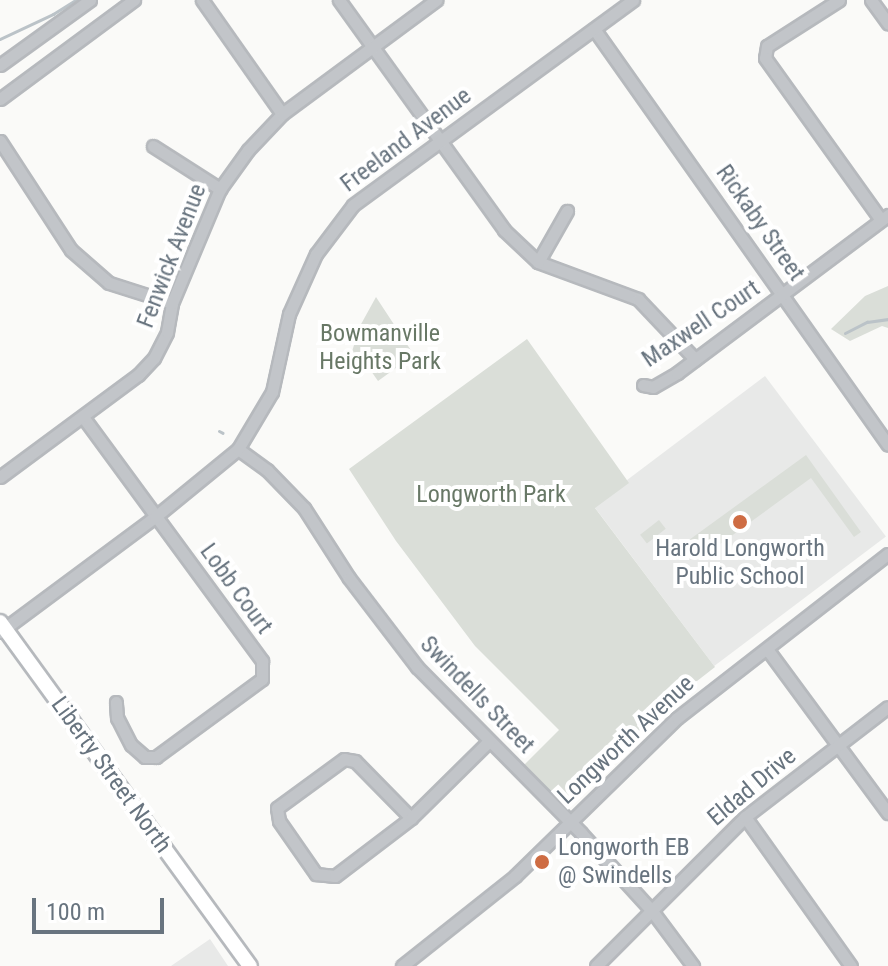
<!DOCTYPE html>
<style>
body{margin:0}
#map{position:relative;width:888px;height:966px;overflow:hidden;background:#fafaf8;font-family:"Roboto Condensed",sans-serif}
div>[style]{position:absolute}
.built>*{inset:0;background:#e8e9e8;transform-origin:0 0}
.green>*{inset:0;background:#daded8;transform-origin:0 0}
.stream>*{height:3px;margin:-1.5px;padding:0 1.5px;transform-origin:1.5px;border-radius:1.5px;background:#bbc3c8}
.roads{filter:drop-shadow(2px 0 #b6b9bd) drop-shadow(-2px 0 #b6b9bd) drop-shadow(0 2px #b6b9bd) drop-shadow(0 -2px #b6b9bd)}
.minor>*{height:11px;margin:-5.5px;padding:0 5.5px;transform-origin:5.5px;border-radius:5.5px;background:#c2c5c9}
.major>*{height:14px;margin:-7px;padding:0 7px;transform-origin:7px;border-radius:7px;background:#fff}
.dots>*{width:22px;height:22px;translate:-50% -50%;box-sizing:border-box;border:4px solid #fff;border-radius:50%}
span{translate:-50% -50%;white-space:nowrap;text-align:center;line-height:1.15;-webkit-text-stroke:8px #fff;paint-order:stroke}
.street-label{font-size:24px;color:#68747f}
.park-label{font-size:24px;color:#687866}
.poi-label{font-size:24px;color:#68747f}
.left{translate:0 -50%;text-align:left}
.scale{position:absolute;left:32px;top:898px;width:132px;height:36px;box-sizing:border-box;border:4px solid #68747f;border-top:0;padding-left:10px;font-size:24px;line-height:28px;white-space:nowrap;color:#68747f;-webkit-text-stroke:6px #fff;paint-order:stroke}
</style>
<div id="map">
<div class="built">
<i style="left:765px;top:376px;width:201px;height:215px;rotate:53deg"></i>
<i style="clip-path:polygon(210px 939px,228px 966px,171px 966px)"></i>
</div>
<div class="green">
<i style="clip-path:polygon(888px 286px,888px 328px,882px 326px,850px 341px,831px 329px,865px 296px)"></i>
<i style="clip-path:polygon(376px 297px,414px 355px,378px 381px,371px 371px,349px 361px,360px 326px)"></i>
<i style="clip-path:polygon(527px 339px,629px 483px,595px 508px,715px 667px,660px 710px,563px 806px,523px 766px,559px 730px,475px 646px,396px 541px,349px 469px)"></i>
<i style="clip-path:polygon(806px 455px,861px 532px,854px 537px,811px 478px,701px 558px,689px 540px)"></i>
<i style="left:659px;top:520px;width:11px;height:24px;rotate:52deg"></i>
</div>
<div class="stream">
<i style="left:0;top:39px;width:59px;rotate:-25.3deg"></i>
<i style="left:53px;top:14px;width:26px;rotate:-32deg"></i>
<i style="left:845px;top:333px;width:25px;rotate:-27deg"></i>
<i style="left:867px;top:322px;width:21px;rotate:-8deg"></i>
<i style="left:219px;top:431px;width:4px;rotate:27deg"></i>
</div>
<div class="roads">
<div class="minor">
<i style="left:202px;top:0;width:139px;rotate:54.9deg"></i>
<i style="left:339px;top:0;width:283px;rotate:54.3deg"></i>
<i style="left:504px;top:230px;width:47px;rotate:43.3deg"></i>
<i style="left:538px;top:262px;width:107px;rotate:20.3deg"></i>
<i style="left:638px;top:299px;width:83px;rotate:46.5deg"></i>
<i style="left:839px;top:0;width:85px;rotate:147.4deg"></i>
<i style="left:767px;top:46px;width:12px;rotate:99deg"></i>
<i style="left:765px;top:58px;width:199px;rotate:54.4deg"></i>
<i style="left:871px;top:0;width:29px;rotate:54deg"></i>
<i style="left:594px;top:29px;width:509px;rotate:54.75deg"></i>
<i style="left:0;top:65px;width:111px;rotate:-35.8deg"></i>
<i style="left:0;top:99px;width:167px;rotate:-36.5deg"></i>
<i style="left:0;top:141px;width:130px;rotate:56.9deg"></i>
<i style="left:71px;top:250px;width:50px;rotate:41deg"></i>
<i style="left:109px;top:283px;width:66px;rotate:17.6deg"></i>
<i style="left:153px;top:146px;width:80px;rotate:32.7deg"></i>
<i style="left:538px;top:262px;width:59px;rotate:-60.4deg"></i>
<i style="left:643px;top:385px;width:10px;rotate:11deg"></i>
<i style="left:653px;top:387px;width:28px;rotate:-30deg"></i>
<i style="left:677px;top:373px;width:264px;rotate:-36.8deg"></i>
<i style="left:83px;top:417px;width:303px;rotate:53.7deg"></i>
<i style="left:262px;top:661px;width:18px;rotate:90deg"></i>
<i style="left:262px;top:679px;width:132px;rotate:143.7deg"></i>
<i style="left:156px;top:757px;width:11px;rotate:180deg"></i>
<i style="left:145px;top:757px;width:18px;rotate:-139deg"></i>
<i style="left:131px;top:745px;width:30px;rotate:-117deg"></i>
<i style="left:117px;top:718px;width:16px;rotate:-94deg"></i>
<i style="left:238px;top:449px;width:36px;rotate:36deg"></i>
<i style="left:267px;top:470px;width:53px;rotate:45.8deg"></i>
<i style="left:304px;top:508px;width:83px;rotate:57.3deg"></i>
<i style="left:349px;top:578px;width:112px;rotate:52.6deg"></i>
<i style="left:417px;top:667px;width:233px;rotate:45.3deg"></i>
<i style="left:581px;top:833px;width:105px;rotate:47.7deg"></i>
<i style="left:652px;top:911px;width:69px;rotate:53.3deg"></i>
<i style="left:0;top:477px;width:172px;rotate:-36.5deg"></i>
<i style="left:138px;top:375px;width:23px;rotate:-47deg"></i>
<i style="left:154px;top:358px;width:29px;rotate:-63deg"></i>
<i style="left:167px;top:332px;width:29px;rotate:-80deg"></i>
<i style="left:172px;top:303px;width:124px;rotate:-67.2deg"></i>
<i style="left:220px;top:189px;width:48px;rotate:-54.3deg"></i>
<i style="left:248px;top:150px;width:50px;rotate:-46.6deg"></i>
<i style="left:282px;top:114px;width:192px;rotate:-36.5deg"></i>
<i style="left:0;top:632px;width:193px;rotate:-36.6deg"></i>
<i style="left:155px;top:517px;width:107px;rotate:-39.3deg"></i>
<i style="left:238px;top:449px;width:66px;rotate:-59.2deg"></i>
<i style="left:272px;top:392px;width:80px;rotate:-77.7deg"></i>
<i style="left:289px;top:314px;width:66px;rotate:-65.8deg"></i>
<i style="left:316px;top:254px;width:61px;rotate:-52.9deg"></i>
<i style="left:353px;top:205px;width:347px;rotate:-36.2deg"></i>
<i style="left:767px;top:649px;width:204px;rotate:53.6deg"></i>
<i style="left:745px;top:817px;width:183px;rotate:54.6deg"></i>
<i style="left:411px;top:818px;width:80px;rotate:-134.5deg"></i>
<i style="left:355px;top:761px;width:11px;rotate:-170deg"></i>
<i style="left:344px;top:759px;width:83px;rotate:143.8deg"></i>
<i style="left:277px;top:808px;width:13px;rotate:81deg"></i>
<i style="left:279px;top:821px;width:65px;rotate:55.1deg"></i>
<i style="left:316px;top:874px;width:19px;rotate:6deg"></i>
<i style="left:335px;top:876px;width:96px;rotate:-37.3deg"></i>
<i style="left:411px;top:818px;width:110px;rotate:-44.6deg"></i>
<i style="left:402px;top:966px;width:144px;rotate:-38.5deg"></i>
<i style="left:515px;top:876px;width:226px;rotate:-44.3deg"></i>
<i style="left:677px;top:718px;width:267px;rotate:-37.9deg"></i>
<i style="left:596px;top:966px;width:211px;rotate:-45deg"></i>
<i style="left:745px;top:817px;width:180px;rotate:-37.6deg"></i>
</div>
<div class="major">
<i style="left:0;top:622px;width:425px;rotate:54deg"></i>
</div>
</div>
<div class="dots">
<i style="left:740px;top:522px;background:#ce6c43"></i>
<i style="left:542px;top:862px;background:#ce6c43"></i>
</div>
<div class="street-label">
<span style="left:406px;top:140px;rotate:-37deg">Freeland Avenue</span>
<span style="left:760px;top:223px;rotate:55deg">Rickaby Street</span>
<span style="left:172px;top:256px;rotate:-69deg">Fenwick Avenue</span>
<span style="left:701px;top:324px;rotate:-34deg">Maxwell Court</span>
<span style="left:236px;top:589px;rotate:54deg">Lobb Court</span>
<span style="left:477px;top:695px;rotate:46deg">Swindells Street</span>
<span style="left:626px;top:740px;rotate:-43deg">Longworth Avenue</span>
<span style="left:111px;top:775px;rotate:54deg">Liberty Street North</span>
<span style="left:752px;top:787px;rotate:-40deg">Eldad Drive</span>
</div>
<div class="park-label">
<span style="left:380px;top:348px">Bowmanville<br>Heights Park</span>
<span style="left:491px;top:495px">Longworth Park</span>
</div>
<div class="poi-label">
<span style="left:740px;top:563px">Harold Longworth<br>Public School</span>
<span class="left" style="left:558px;top:862px">Longworth EB<br>@ Swindells</span>
</div>
<div class="scale">100 m</div>
</div>
